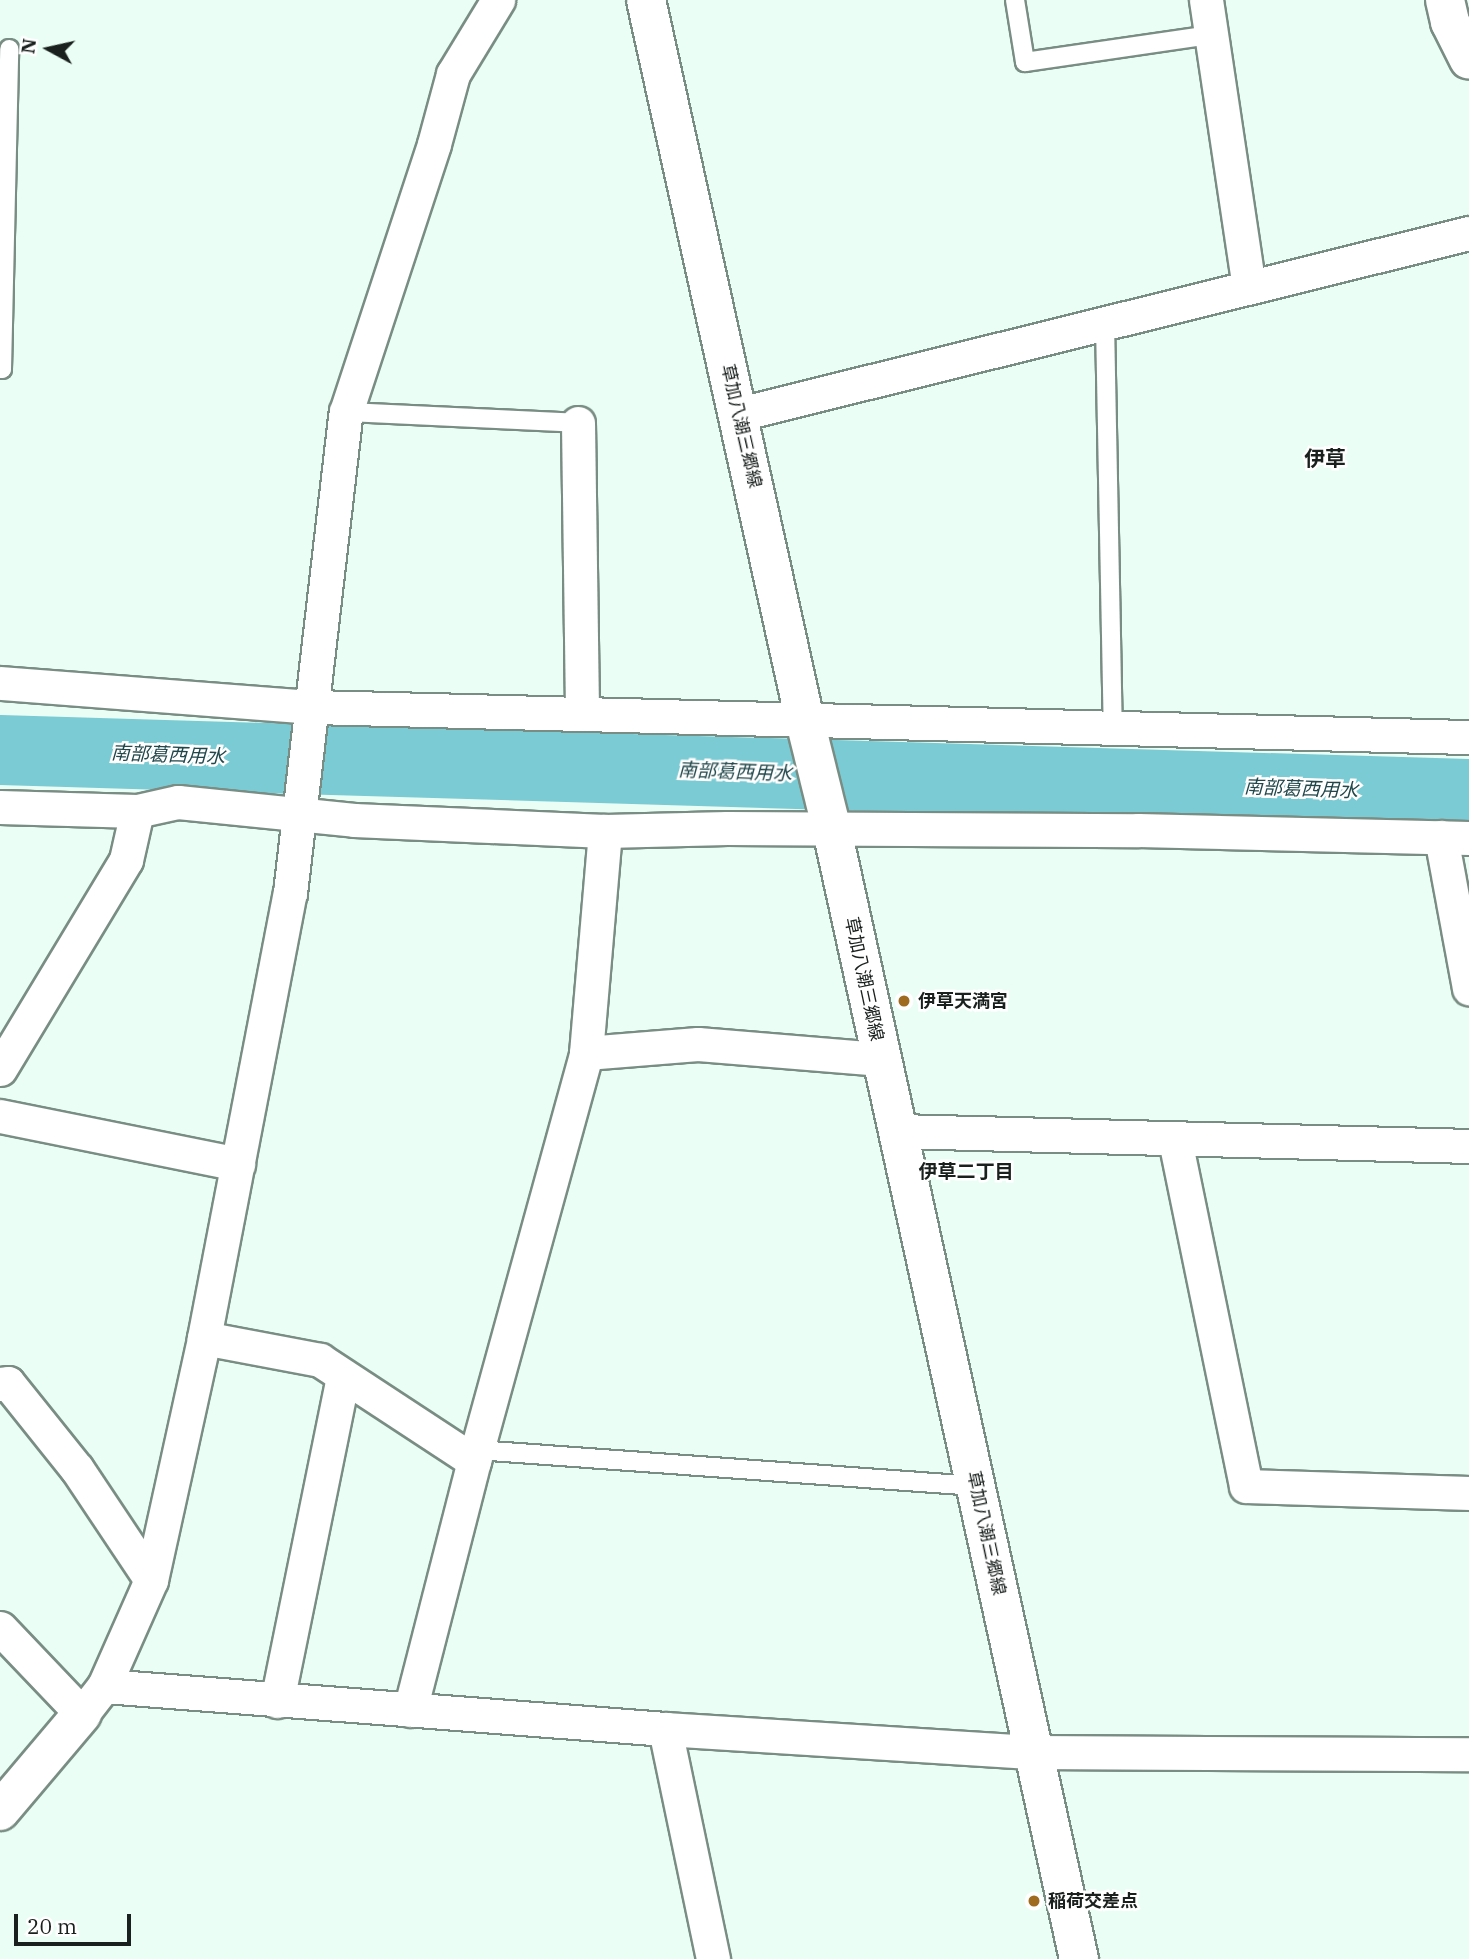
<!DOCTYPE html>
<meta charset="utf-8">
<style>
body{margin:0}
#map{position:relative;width:1469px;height:1959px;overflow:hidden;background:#eafef5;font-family:"IBM Plex Serif","Noto Sans JP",serif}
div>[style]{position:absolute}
.river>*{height:70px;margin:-35px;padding:0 35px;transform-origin:35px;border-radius:35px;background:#7acbd3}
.roads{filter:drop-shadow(2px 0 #7a8d84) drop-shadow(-2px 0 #7a8d84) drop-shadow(0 2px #7a8d84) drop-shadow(0 -2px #7a8d84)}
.lane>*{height:18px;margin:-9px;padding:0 9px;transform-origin:9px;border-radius:9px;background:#fff}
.street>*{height:33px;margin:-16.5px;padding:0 16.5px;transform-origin:16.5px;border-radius:16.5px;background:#fff}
.secondary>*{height:38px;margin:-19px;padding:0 19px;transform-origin:19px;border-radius:19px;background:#fff}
.dots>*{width:19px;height:19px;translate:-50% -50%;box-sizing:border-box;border:4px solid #fff;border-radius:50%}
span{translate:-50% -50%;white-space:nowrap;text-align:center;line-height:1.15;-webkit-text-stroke:5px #fff;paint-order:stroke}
.street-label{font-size:18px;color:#19201d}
.poi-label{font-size:18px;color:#19201d;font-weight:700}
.left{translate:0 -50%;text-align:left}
.water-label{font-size:19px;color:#21474b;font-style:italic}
.neighbourhood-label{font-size:19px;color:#19201d;font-weight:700}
.quarter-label{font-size:21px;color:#19201d;font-weight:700}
.north{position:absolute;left:14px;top:14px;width:70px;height:70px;-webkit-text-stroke:5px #fff;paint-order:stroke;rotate:278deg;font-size:19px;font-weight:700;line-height:28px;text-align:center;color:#19201d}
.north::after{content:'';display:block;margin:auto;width:24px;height:32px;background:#19201d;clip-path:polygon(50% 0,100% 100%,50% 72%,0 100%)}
.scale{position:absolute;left:14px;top:1914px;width:117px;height:32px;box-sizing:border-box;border:4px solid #19201d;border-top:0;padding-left:9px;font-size:21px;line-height:24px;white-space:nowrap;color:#19201d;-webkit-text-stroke:5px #fff;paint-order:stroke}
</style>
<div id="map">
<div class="river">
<i style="left:0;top:750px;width:1470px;rotate:1.72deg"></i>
</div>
<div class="roads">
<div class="lane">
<i style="left:1015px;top:0;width:63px;rotate:80.8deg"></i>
<i style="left:1025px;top:62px;width:188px;rotate:-8.3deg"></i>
<i style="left:1105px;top:323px;width:405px;rotate:88.9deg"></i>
<i style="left:0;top:369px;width:2px"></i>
<i style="left:2px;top:369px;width:320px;rotate:-88.7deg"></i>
<i style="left:346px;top:412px;width:232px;rotate:2.7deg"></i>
<i style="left:477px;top:1450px;width:500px;rotate:4.13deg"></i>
</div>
<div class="street">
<i style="left:1206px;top:0;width:290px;rotate:81.5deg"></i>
<i style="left:739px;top:414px;width:752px;rotate:-13.93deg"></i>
<i style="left:578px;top:423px;width:290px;rotate:89.2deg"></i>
<i style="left:0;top:683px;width:314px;rotate:4.4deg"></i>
<i style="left:313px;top:707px;width:1156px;rotate:1.49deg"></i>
<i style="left:0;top:807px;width:137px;rotate:1.7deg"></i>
<i style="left:137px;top:811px;width:42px;rotate:-12.4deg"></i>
<i style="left:178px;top:802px;width:177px;rotate:5.8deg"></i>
<i style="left:354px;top:820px;width:251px;rotate:2.5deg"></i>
<i style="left:605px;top:831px;width:122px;rotate:-1.4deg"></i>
<i style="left:727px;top:828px;width:411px;rotate:0.3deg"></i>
<i style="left:1138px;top:830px;width:331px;rotate:1.4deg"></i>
<i style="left:1441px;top:837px;width:154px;rotate:79.5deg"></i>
<i style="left:586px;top:1053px;width:112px;rotate:-4.6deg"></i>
<i style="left:698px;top:1044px;width:184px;rotate:4.7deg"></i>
<i style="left:0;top:1069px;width:244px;rotate:-58.9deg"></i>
<i style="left:126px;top:860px;width:50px;rotate:-77.3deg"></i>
<i style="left:0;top:1116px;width:243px;rotate:11.4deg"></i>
<i style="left:898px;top:1131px;width:571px;rotate:1.5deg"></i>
<i style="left:1175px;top:1140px;width:353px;rotate:78.4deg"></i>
<i style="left:1246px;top:1486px;width:223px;rotate:1.8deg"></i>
<i style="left:204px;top:1338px;width:118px;rotate:10.7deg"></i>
<i style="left:320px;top:1360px;width:184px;rotate:33.3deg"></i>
<i style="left:0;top:1384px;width:8px;rotate:-7deg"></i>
<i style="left:8px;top:1383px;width:110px;rotate:51.3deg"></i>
<i style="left:77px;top:1469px;width:133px;rotate:56.3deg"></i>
<i style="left:0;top:1628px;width:119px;rotate:46.4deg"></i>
<i style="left:82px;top:1714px;width:36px;rotate:-52deg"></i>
<i style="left:104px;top:1686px;width:116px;rotate:-66.1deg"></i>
<i style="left:151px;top:1580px;width:248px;rotate:-77.6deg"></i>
<i style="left:204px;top:1338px;width:453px;rotate:-79.1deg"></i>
<i style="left:290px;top:893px;width:484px;rotate:-83.4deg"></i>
<i style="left:346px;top:412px;width:282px;rotate:-71.8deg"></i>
<i style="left:434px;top:144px;width:73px;rotate:-74.8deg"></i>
<i style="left:453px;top:74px;width:87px;rotate:-58.7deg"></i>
<i style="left:104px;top:1686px;width:563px;rotate:4.38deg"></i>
<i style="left:665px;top:1729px;width:370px;rotate:3.6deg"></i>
<i style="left:1034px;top:1752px;width:435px;rotate:0.3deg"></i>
<i style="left:277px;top:1701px;width:331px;rotate:-78.5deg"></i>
<i style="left:410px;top:1710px;width:257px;rotate:-75.6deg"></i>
<i style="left:474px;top:1461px;width:423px;rotate:-74.6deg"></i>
<i style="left:586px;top:1053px;width:223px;rotate:-85.1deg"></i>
<i style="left:665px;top:1729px;width:235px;rotate:78.2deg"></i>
</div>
<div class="secondary">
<i style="left:646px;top:0;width:738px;rotate:77.56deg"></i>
<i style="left:805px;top:721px;width:112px;rotate:76.1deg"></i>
<i style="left:832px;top:830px;width:1156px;rotate:77.66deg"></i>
<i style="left:1445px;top:0;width:23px;rotate:77deg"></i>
<i style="left:1450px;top:22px;width:42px;rotate:63.4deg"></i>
<i style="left:0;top:1811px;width:127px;rotate:-49.8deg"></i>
</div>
</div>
<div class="dots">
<i style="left:904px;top:1001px;background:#9e6b21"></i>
<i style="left:1034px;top:1901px;background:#9e6b21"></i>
</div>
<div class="street-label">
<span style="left:741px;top:426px;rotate:77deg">草加八潮三郷線</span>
<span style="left:864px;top:979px;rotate:78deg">草加八潮三郷線</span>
<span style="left:986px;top:1533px;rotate:78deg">草加八潮三郷線</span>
</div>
<div class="poi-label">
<span class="left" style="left:918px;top:1001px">伊草天満宮</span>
<span class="left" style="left:1048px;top:1901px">稲荷交差点</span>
</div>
<div class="water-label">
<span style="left:168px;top:755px;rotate:2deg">南部葛西用水</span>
<span style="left:735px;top:772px;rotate:2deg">南部葛西用水</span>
<span style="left:1301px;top:789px;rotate:2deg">南部葛西用水</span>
</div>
<div class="neighbourhood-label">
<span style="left:966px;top:1172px">伊草二丁目</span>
</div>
<div class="quarter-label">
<span style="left:1325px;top:458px">伊草</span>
</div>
<div class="north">N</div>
<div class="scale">20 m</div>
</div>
